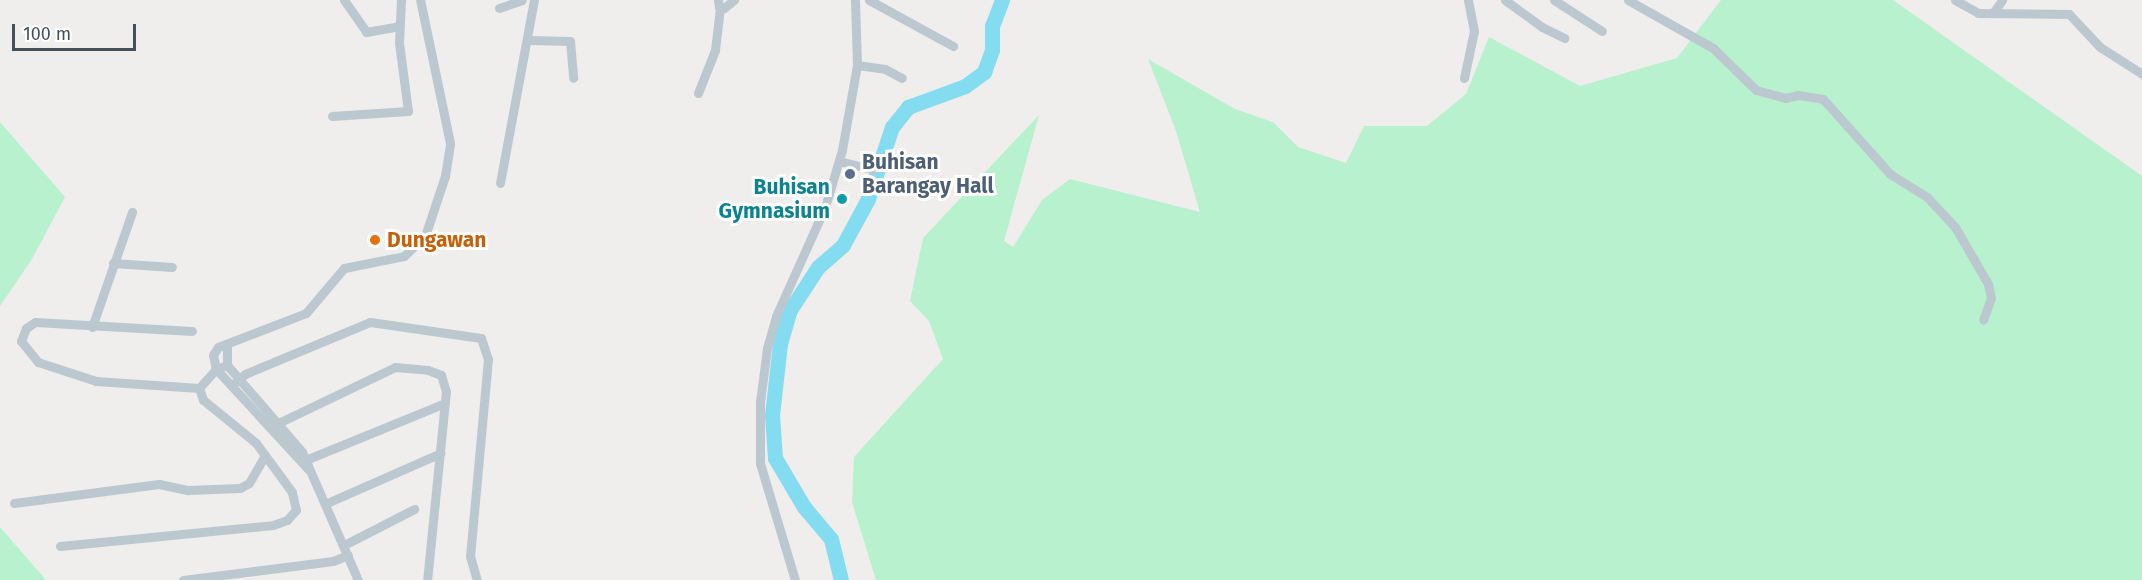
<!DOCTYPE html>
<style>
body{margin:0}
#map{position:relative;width:2142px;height:580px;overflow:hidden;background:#f0eded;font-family:"Fira Sans",sans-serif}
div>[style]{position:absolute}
.green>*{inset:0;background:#b8f1cd}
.river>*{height:15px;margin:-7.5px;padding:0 7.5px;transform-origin:7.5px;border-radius:7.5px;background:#83dcf0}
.minor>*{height:9px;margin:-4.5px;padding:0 4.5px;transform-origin:4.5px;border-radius:4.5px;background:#bcc8d0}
.dots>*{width:16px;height:16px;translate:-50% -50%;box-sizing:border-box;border:3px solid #fff;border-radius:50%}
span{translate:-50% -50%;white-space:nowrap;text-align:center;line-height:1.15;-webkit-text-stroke:6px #fff;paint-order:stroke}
.service-label{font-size:21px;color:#4e5e75;font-weight:700}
.left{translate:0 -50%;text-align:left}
.culture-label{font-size:21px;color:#0d838f;font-weight:700}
.right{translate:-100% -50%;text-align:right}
.food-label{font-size:21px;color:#c56008;font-weight:700}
.scale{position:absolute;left:12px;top:24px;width:124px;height:27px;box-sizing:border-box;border:3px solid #44515b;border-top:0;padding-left:8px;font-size:18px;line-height:21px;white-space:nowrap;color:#44515b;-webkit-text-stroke:4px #fff;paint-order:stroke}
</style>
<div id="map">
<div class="green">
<i style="clip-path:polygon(1721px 0,1893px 0,2142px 176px,2142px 580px,876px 580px,852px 502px,854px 457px,943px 359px,929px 321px,910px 301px,923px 238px,1039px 115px,1004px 241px,1013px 247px,1042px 200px,1070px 179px,1200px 212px,1176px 131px,1148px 59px,1235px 109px,1273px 122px,1298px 147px,1346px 163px,1364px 126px,1427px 126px,1466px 94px,1489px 37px,1580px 86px,1677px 58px)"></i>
<i style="clip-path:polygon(0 122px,65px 197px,32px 259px,0 306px)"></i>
<i style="clip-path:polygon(0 527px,46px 580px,0 580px)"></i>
</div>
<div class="river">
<i style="left:841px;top:580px;width:42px;rotate:-103.7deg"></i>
<i style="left:831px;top:539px;width:42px;rotate:-130.2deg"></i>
<i style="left:804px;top:507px;width:57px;rotate:-120.6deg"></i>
<i style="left:775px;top:458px;width:43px;rotate:-94deg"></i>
<i style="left:772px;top:415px;width:71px;rotate:-83.6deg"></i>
<i style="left:780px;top:344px;width:35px;rotate:-74deg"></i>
<i style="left:790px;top:310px;width:51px;rotate:-56.9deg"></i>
<i style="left:818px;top:267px;width:33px;rotate:-41deg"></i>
<i style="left:843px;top:245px;width:52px;rotate:-61.5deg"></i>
<i style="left:868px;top:199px;width:76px;rotate:-71.6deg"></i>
<i style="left:892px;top:127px;width:26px;rotate:-51deg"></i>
<i style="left:908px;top:107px;width:61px;rotate:-20.2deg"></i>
<i style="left:965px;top:86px;width:24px;rotate:-36deg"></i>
<i style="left:984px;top:72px;width:23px;rotate:-70deg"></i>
<i style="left:992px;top:50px;width:24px;rotate:-90deg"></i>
<i style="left:992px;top:26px;width:28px;rotate:-69deg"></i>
</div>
<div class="minor">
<i style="left:344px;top:0;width:39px;rotate:55deg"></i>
<i style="left:366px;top:32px;width:34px;rotate:-10deg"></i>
<i style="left:718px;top:0;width:7px;rotate:82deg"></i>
<i style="left:719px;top:7px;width:5px;rotate:11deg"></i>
<i style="left:724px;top:8px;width:13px;rotate:-39deg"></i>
<i style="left:869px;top:0;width:96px;rotate:28.7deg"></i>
<i style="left:1505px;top:0;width:46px;rotate:36.1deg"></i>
<i style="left:1542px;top:27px;width:25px;rotate:26deg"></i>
<i style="left:1554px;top:0;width:57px;rotate:32.9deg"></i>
<i style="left:1628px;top:0;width:98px;rotate:29.5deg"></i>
<i style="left:1713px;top:48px;width:60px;rotate:44.3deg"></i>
<i style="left:1756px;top:90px;width:30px;rotate:15deg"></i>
<i style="left:1785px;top:98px;width:13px;rotate:-13deg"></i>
<i style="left:1798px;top:95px;width:25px;rotate:9deg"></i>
<i style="left:1823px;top:99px;width:101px;rotate:48.2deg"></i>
<i style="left:1890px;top:174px;width:44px;rotate:31.9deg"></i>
<i style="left:1927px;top:197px;width:41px;rotate:47deg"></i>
<i style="left:1955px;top:227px;width:66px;rotate:59.9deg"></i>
<i style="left:1988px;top:284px;width:14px;rotate:78deg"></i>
<i style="left:1991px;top:298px;width:23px;rotate:110deg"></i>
<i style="left:1955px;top:0;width:26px;rotate:29deg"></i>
<i style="left:1978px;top:13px;width:91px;rotate:0.6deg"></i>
<i style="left:2069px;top:14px;width:45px;rotate:46.8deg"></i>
<i style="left:2100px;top:47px;width:50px;rotate:32.7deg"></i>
<i style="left:499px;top:8px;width:24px;rotate:-19deg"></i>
<i style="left:1993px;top:13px;width:16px;rotate:-55deg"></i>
<i style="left:529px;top:40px;width:41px;rotate:1.4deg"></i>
<i style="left:570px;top:41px;width:37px;rotate:85deg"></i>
<i style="left:857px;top:65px;width:28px;rotate:8deg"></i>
<i style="left:885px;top:69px;width:19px;rotate:28deg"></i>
<i style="left:1464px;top:78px;width:48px;rotate:-78deg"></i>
<i style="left:1474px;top:31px;width:32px;rotate:-101deg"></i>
<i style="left:698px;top:93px;width:46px;rotate:-68.4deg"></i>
<i style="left:715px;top:50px;width:42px;rotate:-83.2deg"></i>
<i style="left:332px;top:116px;width:76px;rotate:-3.8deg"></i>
<i style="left:408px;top:111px;width:69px;rotate:-97.5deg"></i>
<i style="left:399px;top:43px;width:43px;rotate:-87.3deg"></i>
<i style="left:839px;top:161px;width:36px;rotate:14deg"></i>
<i style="left:500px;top:183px;width:186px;rotate:-79.5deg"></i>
<i style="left:113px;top:263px;width:59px;rotate:3.9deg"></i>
<i style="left:92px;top:327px;width:122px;rotate:-70.8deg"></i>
<i style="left:192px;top:331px;width:157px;rotate:-176.7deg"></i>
<i style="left:35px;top:322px;width:11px;rotate:146deg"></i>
<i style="left:26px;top:328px;width:14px;rotate:111deg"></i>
<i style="left:21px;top:341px;width:27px;rotate:51deg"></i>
<i style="left:38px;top:362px;width:61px;rotate:18.1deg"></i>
<i style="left:96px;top:381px;width:103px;rotate:3.9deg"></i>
<i style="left:199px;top:388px;width:25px;rotate:-48deg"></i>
<i style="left:216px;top:369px;width:12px;rotate:-20deg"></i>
<i style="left:227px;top:344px;width:21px;rotate:90deg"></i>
<i style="left:227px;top:365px;width:115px;rotate:49.2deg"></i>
<i style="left:302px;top:452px;width:140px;rotate:66.4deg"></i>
<i style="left:232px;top:385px;width:17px;rotate:-40deg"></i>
<i style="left:245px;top:374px;width:135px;rotate:-22.6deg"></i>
<i style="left:370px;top:322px;width:112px;rotate:8.2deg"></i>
<i style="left:481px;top:338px;width:22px;rotate:72deg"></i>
<i style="left:488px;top:359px;width:198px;rotate:95.2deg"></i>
<i style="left:470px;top:556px;width:25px;rotate:74deg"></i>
<i style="left:272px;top:426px;width:136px;rotate:-25.6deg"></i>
<i style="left:395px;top:367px;width:33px;rotate:5deg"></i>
<i style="left:428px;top:370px;width:14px;rotate:21deg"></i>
<i style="left:441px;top:375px;width:17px;rotate:73deg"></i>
<i style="left:446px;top:391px;width:190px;rotate:95.7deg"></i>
<i style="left:303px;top:461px;width:153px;rotate:-22.2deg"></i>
<i style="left:308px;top:469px;width:136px;rotate:-132.6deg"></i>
<i style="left:216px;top:369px;width:14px;rotate:-102deg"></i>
<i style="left:213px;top:355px;width:9px;rotate:-58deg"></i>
<i style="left:218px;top:347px;width:94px;rotate:-21.1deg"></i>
<i style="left:306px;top:313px;width:59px;rotate:-49.8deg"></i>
<i style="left:344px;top:268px;width:61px;rotate:-11.3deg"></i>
<i style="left:404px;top:256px;width:29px;rotate:-44deg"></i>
<i style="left:425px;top:236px;width:63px;rotate:-71.6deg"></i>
<i style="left:445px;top:176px;width:33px;rotate:-81deg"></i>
<i style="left:450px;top:143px;width:146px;rotate:-101.8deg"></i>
<i style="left:14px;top:503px;width:146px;rotate:-7.5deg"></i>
<i style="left:159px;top:484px;width:30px;rotate:12deg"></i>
<i style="left:188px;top:490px;width:52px;rotate:-2.2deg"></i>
<i style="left:240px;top:488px;width:10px;rotate:-29deg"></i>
<i style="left:249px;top:483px;width:32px;rotate:-60deg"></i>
<i style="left:327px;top:503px;width:124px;rotate:-23.7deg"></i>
<i style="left:344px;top:545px;width:79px;rotate:-27.2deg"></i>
<i style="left:60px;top:546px;width:214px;rotate:-5.6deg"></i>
<i style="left:273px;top:525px;width:15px;rotate:-20deg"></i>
<i style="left:287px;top:520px;width:13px;rotate:-48deg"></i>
<i style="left:296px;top:510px;width:18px;rotate:-103deg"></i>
<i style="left:292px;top:492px;width:61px;rotate:-126.3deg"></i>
<i style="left:256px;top:443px;width:68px;rotate:-140.9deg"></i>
<i style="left:203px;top:400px;width:13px;rotate:-108deg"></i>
<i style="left:183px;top:580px;width:151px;rotate:-7.2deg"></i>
<i style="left:333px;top:561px;width:16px;rotate:-22deg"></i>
<i style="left:795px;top:580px;width:122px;rotate:-106.7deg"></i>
<i style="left:760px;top:463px;width:61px;rotate:-90deg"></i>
<i style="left:760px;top:402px;width:54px;rotate:-82.6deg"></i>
<i style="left:767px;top:348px;width:33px;rotate:-74deg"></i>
<i style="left:776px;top:316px;width:120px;rotate:-65.8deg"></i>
<i style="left:825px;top:207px;width:59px;rotate:-73.4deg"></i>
<i style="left:842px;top:150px;width:86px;rotate:-80deg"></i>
<i style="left:857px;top:65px;width:65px;rotate:-91.8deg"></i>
</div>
<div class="dots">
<i style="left:850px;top:174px;background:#5c6f8a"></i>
<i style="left:842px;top:199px;background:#0f9aa8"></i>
<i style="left:375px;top:240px;background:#e8710a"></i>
</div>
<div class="service-label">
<span class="left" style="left:862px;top:174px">Buhisan<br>Barangay Hall</span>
</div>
<div class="culture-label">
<span class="right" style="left:830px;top:199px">Buhisan<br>Gymnasium</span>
</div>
<div class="food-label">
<span class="left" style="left:387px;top:240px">Dungawan</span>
</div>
<div class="scale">100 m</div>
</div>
